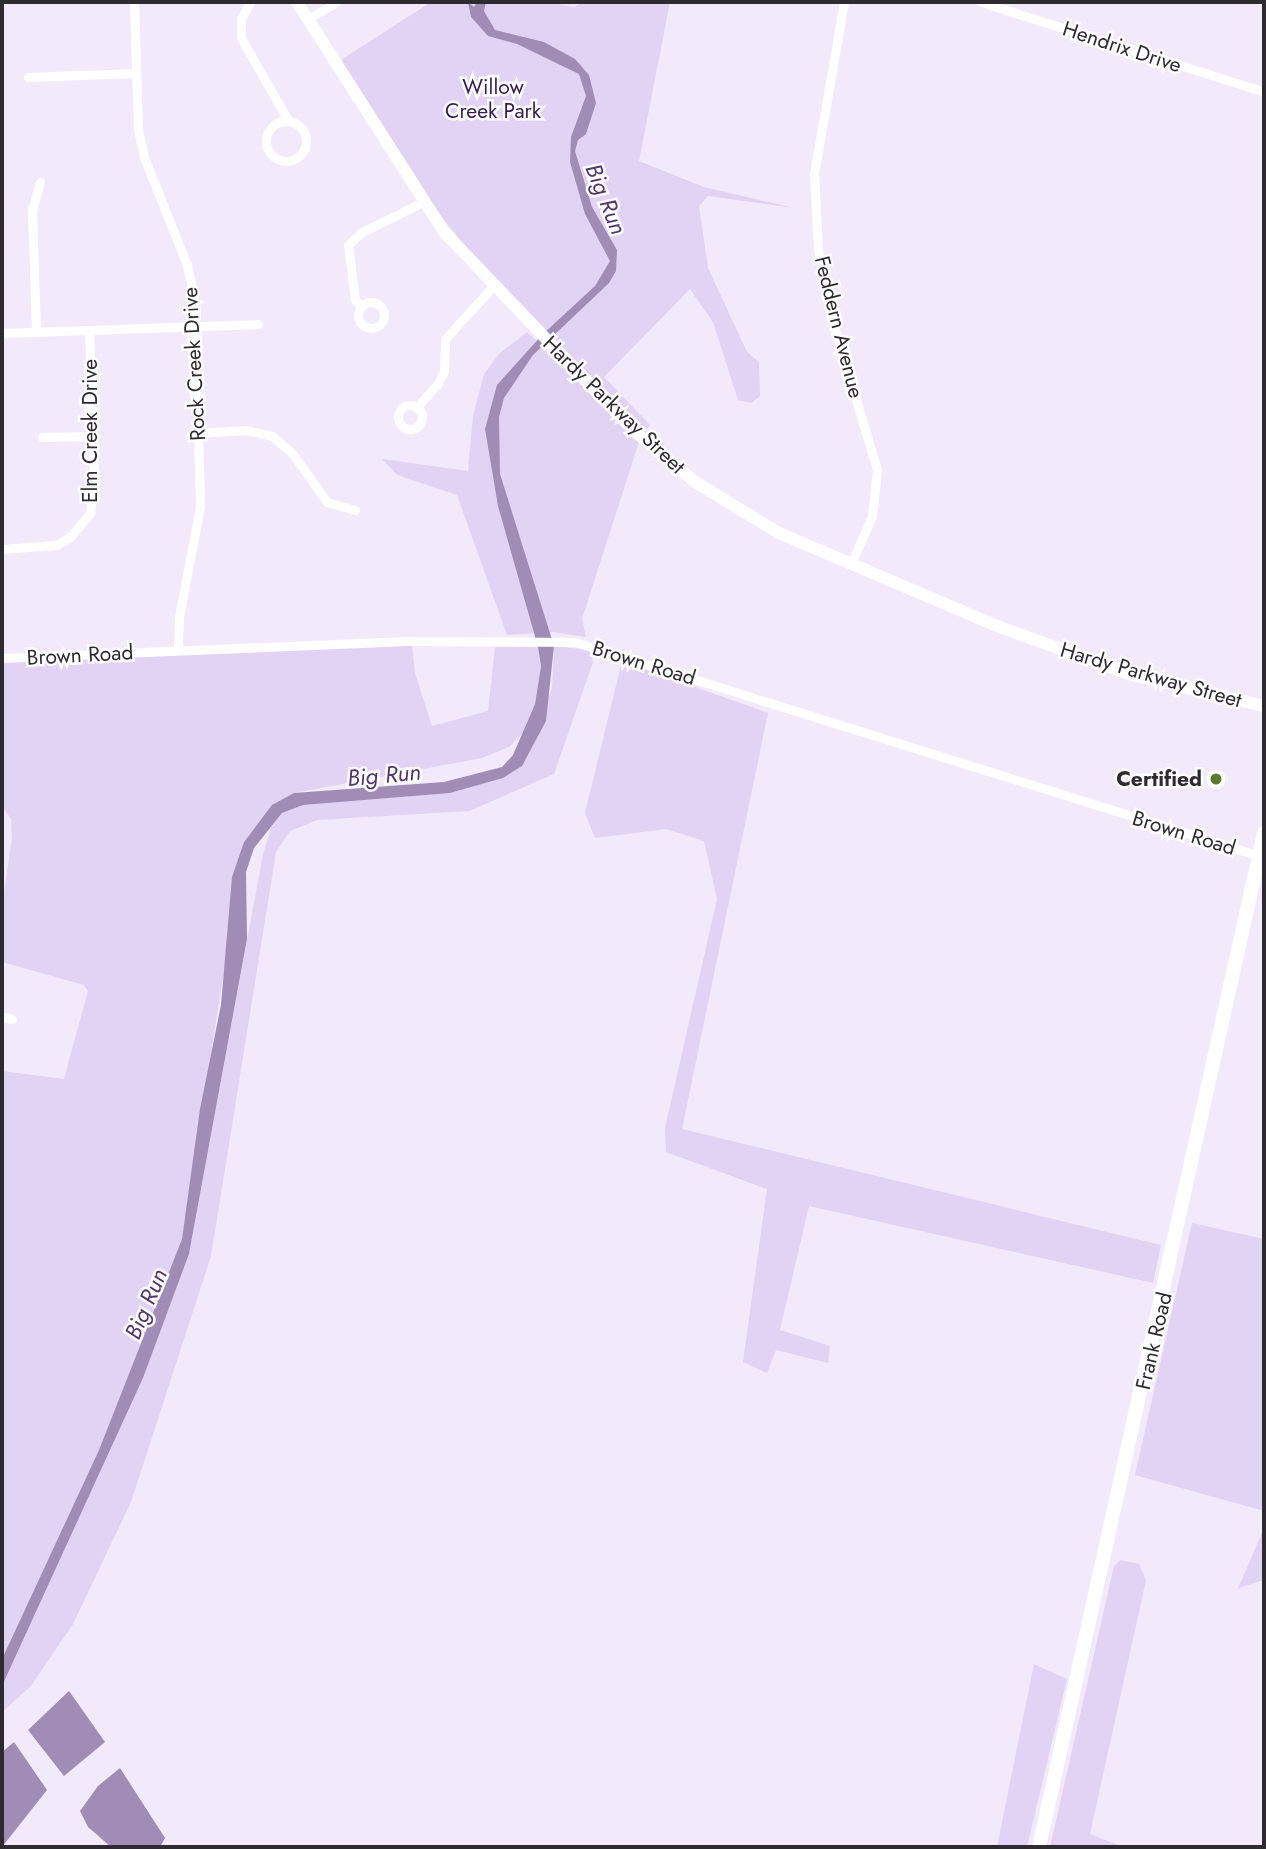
<!DOCTYPE html>
<style>
body{margin:0}
#map{position:relative;width:1266px;height:1849px;overflow:hidden;background:#f2eafa;font-family:Jost,sans-serif}
div>[style]{position:absolute}
.green>*{inset:0;background:#e2d2f3}
.water>*{inset:0;background:#a08cb5}
.minor>*{height:9px;margin:-4.5px;padding:0 4.5px;transform-origin:4.5px;border-radius:4.5px;background:#fff}
.minor>.ring{margin:-4.5px;padding:0;box-sizing:content-box;background:none;border:9px solid #fff;border-radius:50%}
.secondary>*{height:12px;margin:-6px;padding:0 6px;transform-origin:6px;border-radius:6px;background:#fff}
.primary>*{height:14px;margin:-7px;padding:0 7px;transform-origin:7px;border-radius:7px;background:#fff}
.dots>*{width:19px;height:19px;translate:-50% -50%;box-sizing:border-box;border:4px solid #fff;border-radius:50%}
span{translate:-50% -50%;white-space:nowrap;text-align:center;line-height:1.15;-webkit-text-stroke:5px #fff;paint-order:stroke}
.street-label{font-size:21px;color:#2d2a30}
.park-label{font-size:21px;color:#381b4e}
.poi-label{font-size:21px;color:#2d2a30;font-weight:700}
.right{translate:-100% -50%;text-align:right}
.water-label{font-size:23px;color:#53356c;font-style:italic}
.frame{position:absolute;inset:0;border:4px solid #2d2a30;pointer-events:none}
</style>
<div id="map">
<div class="green">
<i style="clip-path:polygon(431px 2px,548px 2px,574px 7px,582px 2px,670px 2px,639px 161px,704px 187px,794px 208px,708px 196px,699px 206px,708px 268px,747px 352px,759px 362px,760px 396px,751px 403px,738px 400px,713px 322px,690px 289px,604px 377px,650px 425px,645px 433px,465px 246px,434px 207px,341px 60px)"></i>
<i style="clip-path:polygon(527px 332px,639px 442px,582px 619px,586px 637px,553px 632px,507px 635px,457px 495px,397px 475px,382px 459px,468px 471px,473px 416px,484px 374px,500px 353px)"></i>
<i style="clip-path:polygon(412px 645px,415px 673px,432px 726px,488px 711px,495px 647px,538px 647px,541px 666px,535px 704px,522px 734px,509px 747px,482px 758px,294px 793px,244px 842px,182px 1239px,99px 1450px,2px 1659px,2px 1071px,64px 1079px,88px 991px,84px 985px,2px 962px,2px 907px,12px 837px,11px 819px,2px 806px,2px 662px)"></i>
<i style="clip-path:polygon(554px 646px,589px 650px,593px 662px,554px 774px,469px 811px,317px 820px,290px 831px,276px 852px,211px 1256px,131px 1502px,73px 1624px,31px 1686px,2px 1712px,2px 1686px,143px 1378px,189px 1254px,263px 854px,271px 828px,282px 813px,303px 805px,450px 793px,503px 778px,522px 766px,552px 688px)"></i>
<i style="clip-path:polygon(622px 661px,768px 713px,682px 1129px,1161px 1245px,1153px 1283px,809px 1206px,780px 1330px,830px 1346px,828px 1363px,776px 1350px,767px 1373px,743px 1362px,767px 1189px,666px 1152px,665px 1128px,717px 899px,704px 841px,666px 829px,595px 838px,585px 813px)"></i>
<i style="clip-path:polygon(1192px 1223px,1264px 1239px,1264px 1511px,1135px 1475px)"></i>
<i style="clip-path:polygon(1264px 1528px,1264px 1580px,1238px 1588px,1241px 1582px)"></i>
<i style="clip-path:polygon(1120px 1560px,1139px 1564px,1146px 1580px,1090px 1834px,1123px 1847px,1050px 1847px,1114px 1566px)"></i>
<i style="clip-path:polygon(1034px 1664px,1067px 1679px,1027px 1847px,997px 1847px)"></i>
</div>
<div class="water">
<i style="clip-path:polygon(468px 2px,474px 7px,477px 2px,486px 2px,484px 11px,495px 30px,544px 42px,575px 59px,589px 75px,596px 103px,586px 134px,578px 140px,575px 151px,592px 207px,617px 250px,616px 271px,609px 283px,533px 355px,504px 398px,499px 417px,500px 474px,554px 646px,546px 721px,522px 766px,503px 778px,450px 793px,303px 805px,282px 813px,254px 848px,246px 872px,247px 939px,189px 1254px,143px 1378px,2px 1686px,2px 1659px,99px 1450px,182px 1239px,200px 1109px,221px 1005px,232px 877px,244px 842px,272px 805px,294px 793px,444px 782px,502px 767px,513px 755px,535px 704px,541px 666px,538px 647px,498px 506px,485px 429px,497px 385px,543px 334px,595px 286px,610px 261px,585px 214px,570px 162px,571px 137px,586px 96px,579px 74px,517px 44px,488px 36px,471px 17px)"></i>
<i style="clip-path:polygon(69px 1691px,105px 1742px,64px 1776px,28px 1730px)"></i>
<i style="clip-path:polygon(14px 1742px,47px 1790px,2px 1847px,2px 1752px)"></i>
<i style="clip-path:polygon(120px 1768px,165px 1838px,160px 1847px,111px 1847px,88px 1827px,80px 1811px,98px 1786px)"></i>
</div>
<div class="minor">
<i style="left:134px;top:2px;width:127px;rotate:88.2deg"></i>
<i style="left:138px;top:129px;width:29px;rotate:78deg"></i>
<i style="left:144px;top:157px;width:116px;rotate:68.3deg"></i>
<i style="left:187px;top:265px;width:35px;rotate:78deg"></i>
<i style="left:194px;top:299px;width:207px;rotate:88.3deg"></i>
<i style="left:200px;top:506px;width:113px;rotate:100.7deg"></i>
<i style="left:179px;top:617px;width:33px;rotate:92deg"></i>
<i style="left:250px;top:2px;width:19px;rotate:118deg"></i>
<i style="left:241px;top:19px;width:19px;rotate:90deg"></i>
<i style="left:241px;top:38px;width:95px;rotate:60.2deg"></i>
<i style="left:844px;top:2px;width:175px;rotate:99.9deg"></i>
<i style="left:814px;top:174px;width:75px;rotate:86.9deg"></i>
<i style="left:818px;top:249px;width:64px;rotate:79.2deg"></i>
<i style="left:830px;top:312px;width:165px;rotate:73.4deg"></i>
<i style="left:877px;top:470px;width:46px;rotate:96.2deg"></i>
<i style="left:872px;top:516px;width:52px;rotate:113.6deg"></i>
<i style="left:981px;top:2px;width:297px;rotate:17.6deg"></i>
<i style="left:308px;top:19px;width:33px;rotate:-31deg"></i>
<i style="left:28px;top:77px;width:108px;rotate:-2.1deg"></i>
<i class="ring" style="left:266px;top:121px;width:31px;height:31px"></i>
<i class="ring" style="left:358px;top:302px;width:17px;height:17px"></i>
<i style="left:361px;top:306px;width:8px;rotate:-135deg"></i>
<i style="left:355px;top:300px;width:55px;rotate:-97.3deg"></i>
<i style="left:348px;top:245px;width:19px;rotate:-43deg"></i>
<i style="left:362px;top:232px;width:68px;rotate:-26.2deg"></i>
<i style="left:36px;top:331px;width:121px;rotate:-91.9deg"></i>
<i style="left:32px;top:210px;width:29px;rotate:-74deg"></i>
<i style="left:2px;top:333px;width:256px;rotate:-2deg"></i>
<i class="ring" style="left:398px;top:405px;width:15px;height:15px"></i>
<i style="left:416px;top:408px;width:31px;rotate:-48deg"></i>
<i style="left:437px;top:385px;width:16px;rotate:-63deg"></i>
<i style="left:444px;top:371px;width:32px;rotate:-88deg"></i>
<i style="left:445px;top:339px;width:72px;rotate:-47.8deg"></i>
<i style="left:198px;top:433px;width:48px;rotate:-3.6deg"></i>
<i style="left:246px;top:430px;width:27px;rotate:13deg"></i>
<i style="left:272px;top:436px;width:26px;rotate:40deg"></i>
<i style="left:292px;top:453px;width:60px;rotate:54.5deg"></i>
<i style="left:327px;top:502px;width:29px;rotate:16deg"></i>
<i style="left:42px;top:437px;width:50px;rotate:-1.1deg"></i>
<i style="left:2px;top:549px;width:54px;rotate:-4.2deg"></i>
<i style="left:56px;top:545px;width:16px;rotate:-30deg"></i>
<i style="left:70px;top:537px;width:31px;rotate:-50deg"></i>
<i style="left:90px;top:513px;width:32px;rotate:-83deg"></i>
<i style="left:94px;top:481px;width:151px;rotate:-91.9deg"></i>
<i style="left:2px;top:658px;width:400px;rotate:-2.4deg"></i>
<i style="left:402px;top:641px;width:173px;rotate:0.3deg"></i>
<i style="left:575px;top:642px;width:718px;rotate:17.35deg"></i>
<i style="left:2px;top:1017px;width:10px;rotate:11deg"></i>
</div>
<div class="secondary">
<i style="left:297px;top:2px;width:274px;rotate:57.4deg"></i>
<i style="left:445px;top:233px;width:275px;rotate:46.3deg"></i>
<i style="left:635px;top:432px;width:78px;rotate:39.8deg"></i>
<i style="left:695px;top:482px;width:98px;rotate:31.3deg"></i>
<i style="left:779px;top:533px;width:237px;rotate:23.1deg"></i>
<i style="left:997px;top:626px;width:144px;rotate:19.9deg"></i>
<i style="left:1132px;top:675px;width:136px;rotate:13.2deg"></i>
</div>
<div class="primary">
<i style="left:1039px;top:1847px;width:1039px;rotate:-77.49deg"></i>
</div>
<div class="dots">
<i style="left:1216px;top:779px;background:#5d7b30"></i>
</div>
<div class="street-label">
<span style="left:1122px;top:47px;rotate:18deg">Hendrix Drive</span>
<span style="left:839px;top:327px;rotate:76deg">Feddern Avenue</span>
<span style="left:194px;top:364px;rotate:-93deg">Rock Creek Drive</span>
<span style="left:614px;top:405px;rotate:44deg">Hardy Parkway Street</span>
<span style="left:90px;top:431px;rotate:-90deg">Elm Creek Drive</span>
<span style="left:80px;top:655px;rotate:-3deg">Brown Road</span>
<span style="left:644px;top:663px;rotate:17deg">Brown Road</span>
<span style="left:1151px;top:675px;rotate:16deg">Hardy Parkway Street</span>
<span style="left:1184px;top:833px;rotate:17deg">Brown Road</span>
<span style="left:1154px;top:1341px;rotate:-77deg">Frank Road</span>
</div>
<div class="park-label">
<span style="left:493px;top:99px">Willow<br>Creek Park</span>
</div>
<div class="poi-label">
<span class="right" style="left:1202px;top:779px">Certified</span>
</div>
<div class="water-label">
<span style="left:606px;top:199px;rotate:68deg">Big Run</span>
<span style="left:384px;top:775px;rotate:-5deg">Big Run</span>
<span style="left:146px;top:1304px;rotate:-67deg">Big Run</span>
</div>
<div class="frame"></div>
</div>
